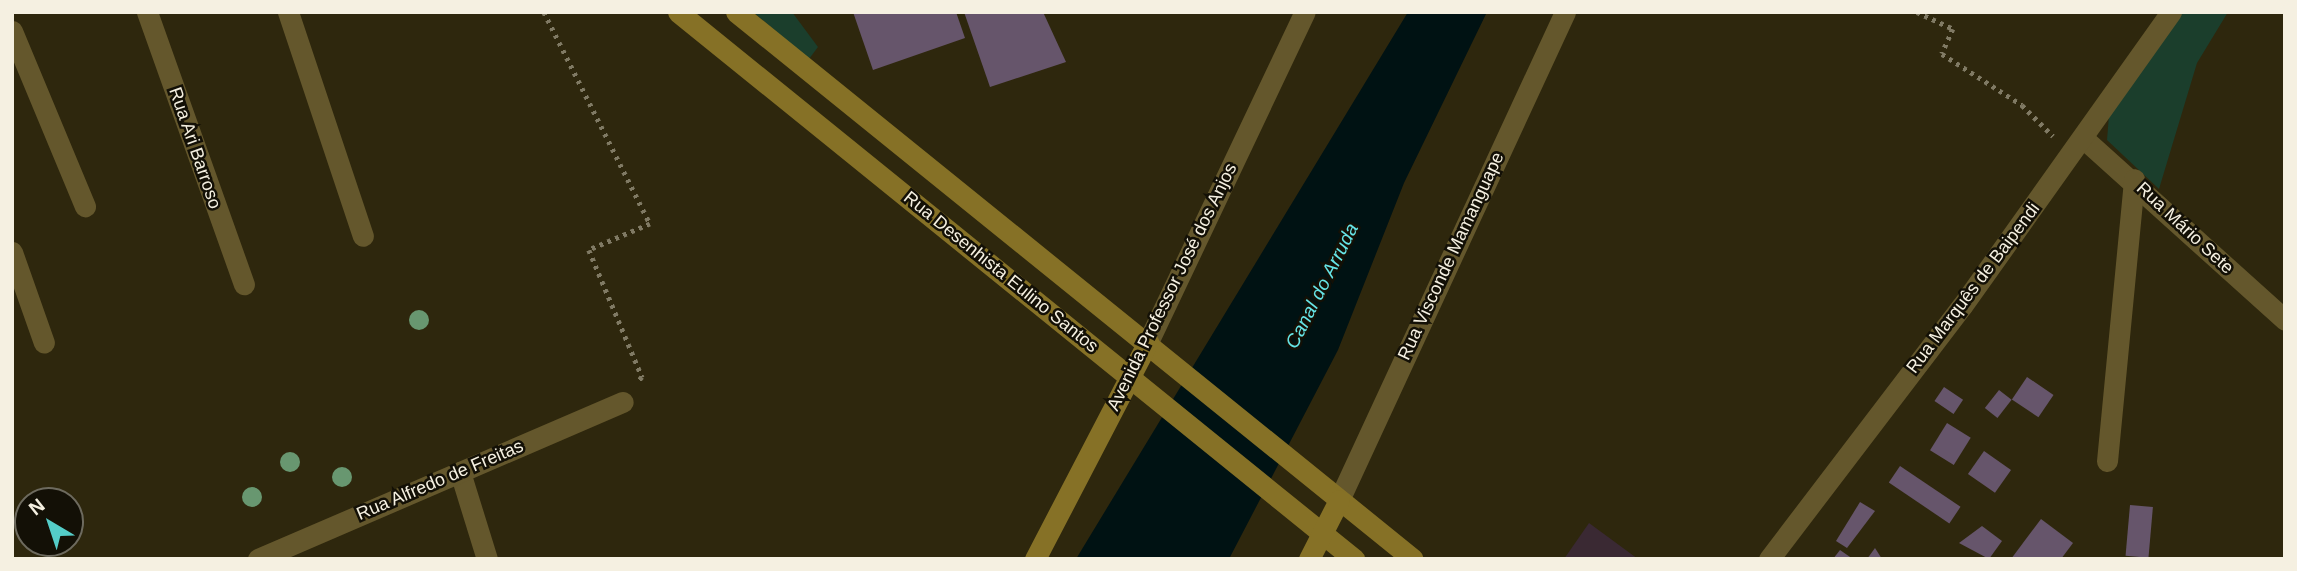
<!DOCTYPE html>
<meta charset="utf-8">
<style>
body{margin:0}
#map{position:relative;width:2297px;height:571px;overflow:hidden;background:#2e270d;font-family:Arial,sans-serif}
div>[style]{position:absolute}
.medical>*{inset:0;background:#3a2933}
.green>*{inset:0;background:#1b3e2c}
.water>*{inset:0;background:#001213}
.building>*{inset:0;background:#66556b;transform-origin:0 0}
.path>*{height:4.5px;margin-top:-2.25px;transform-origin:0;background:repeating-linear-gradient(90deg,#807a64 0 3.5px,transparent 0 8.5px)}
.street>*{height:21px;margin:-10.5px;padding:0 10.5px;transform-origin:10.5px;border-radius:10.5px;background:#64572c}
.secondary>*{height:21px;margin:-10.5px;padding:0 10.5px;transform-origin:10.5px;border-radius:10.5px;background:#867126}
.trees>*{width:20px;height:20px;margin:-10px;border-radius:50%;background:#689770}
span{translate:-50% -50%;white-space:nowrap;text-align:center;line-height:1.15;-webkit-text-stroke:5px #131006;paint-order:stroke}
.street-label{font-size:18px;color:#f5f0e1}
.water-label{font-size:19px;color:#66e5e7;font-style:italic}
.frame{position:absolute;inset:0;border:14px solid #f5f0e1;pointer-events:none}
.north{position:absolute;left:14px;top:487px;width:70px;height:70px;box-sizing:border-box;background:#131006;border:2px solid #6d6a5e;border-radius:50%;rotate:321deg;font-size:19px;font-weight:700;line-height:28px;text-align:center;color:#f5f0e1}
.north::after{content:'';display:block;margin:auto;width:24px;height:32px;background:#54cdc8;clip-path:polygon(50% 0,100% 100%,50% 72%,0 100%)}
</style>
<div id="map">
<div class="medical">
<i style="clip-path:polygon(1589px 523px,1638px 559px,1564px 559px)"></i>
</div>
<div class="green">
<i style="clip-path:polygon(753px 12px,792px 12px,818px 47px,809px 59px)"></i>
<i style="clip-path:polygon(2179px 12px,2228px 12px,2197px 63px,2159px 189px,2107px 140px,2109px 115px)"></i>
</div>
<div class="water">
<i style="clip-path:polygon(1408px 12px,1487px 12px,1404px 183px,1338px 350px,1229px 559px,1076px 559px)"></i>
</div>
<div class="building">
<i style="clip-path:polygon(853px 12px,956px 12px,965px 38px,873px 70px)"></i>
<i style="clip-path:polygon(964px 12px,1043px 12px,1066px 62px,990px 87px)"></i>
<i style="left:2027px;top:377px;width:32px;height:27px;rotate:34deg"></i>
<i style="left:1944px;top:387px;width:23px;height:17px;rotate:34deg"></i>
<i style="left:1999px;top:390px;width:16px;height:23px;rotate:38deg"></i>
<i style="left:1947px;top:423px;width:28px;height:32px;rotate:32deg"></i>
<i style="left:1984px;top:451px;width:33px;height:28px;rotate:35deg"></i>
<i style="left:1900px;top:466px;width:73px;height:20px;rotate:34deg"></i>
<i style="clip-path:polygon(1860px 502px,1875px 511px,1847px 548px,1836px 541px)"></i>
<i style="left:2130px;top:505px;width:23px;height:51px;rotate:5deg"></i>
<i style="clip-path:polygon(2041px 519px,2073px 543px,2061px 559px,2011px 559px)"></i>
<i style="clip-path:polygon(1982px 526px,2002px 541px,1989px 559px,1959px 543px)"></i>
<i style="clip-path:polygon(1875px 548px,1882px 559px,1867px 559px)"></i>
<i style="clip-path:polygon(1840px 550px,1853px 559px,1833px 559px)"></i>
</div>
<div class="path">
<i style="left:544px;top:12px;width:237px;rotate:63.4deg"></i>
<i style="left:650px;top:224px;width:66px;rotate:156.9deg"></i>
<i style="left:589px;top:250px;width:138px;rotate:67.3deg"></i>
<i style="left:642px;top:377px;width:6px;rotate:129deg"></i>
<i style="left:1917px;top:12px;width:40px;rotate:25deg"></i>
<i style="left:1953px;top:29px;width:27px;rotate:114deg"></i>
<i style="left:1942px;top:54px;width:95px;rotate:32.5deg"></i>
<i style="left:2022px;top:105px;width:44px;rotate:45deg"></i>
</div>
<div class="street">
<i style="left:147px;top:12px;width:289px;rotate:70.4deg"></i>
<i style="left:288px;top:12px;width:236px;rotate:71.5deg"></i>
<i style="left:12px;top:31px;width:190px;rotate:67.4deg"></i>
<i style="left:2083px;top:138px;width:272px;rotate:42deg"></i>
<i style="left:12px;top:252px;width:96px;rotate:70.6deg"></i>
<i style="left:1148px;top:342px;width:365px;rotate:-64.6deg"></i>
<i style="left:2107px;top:461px;width:283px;rotate:-84.5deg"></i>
<i style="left:460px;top:472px;width:91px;rotate:72.8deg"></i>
<i style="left:1339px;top:500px;width:538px;rotate:-65.15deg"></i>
<i style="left:258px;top:559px;width:397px;rotate:-23.3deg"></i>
<i style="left:1769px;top:559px;width:318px;rotate:-52.7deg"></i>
<i style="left:1962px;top:306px;width:361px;rotate:-54.6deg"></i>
</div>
<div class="secondary">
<i style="left:678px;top:12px;width:870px;rotate:38.98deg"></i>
<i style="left:736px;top:12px;width:870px;rotate:38.94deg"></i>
<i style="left:1035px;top:559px;width:245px;rotate:-62.5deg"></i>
<i style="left:1309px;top:559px;width:66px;rotate:-63deg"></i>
</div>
<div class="trees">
<i style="left:419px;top:320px"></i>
<i style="left:290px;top:462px"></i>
<i style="left:342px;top:477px"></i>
<i style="left:252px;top:497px"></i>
</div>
<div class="street-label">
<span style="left:195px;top:148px;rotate:71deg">Rua Ari Barroso</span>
<span style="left:2185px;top:228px;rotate:43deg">Rua Mário Sete</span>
<span style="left:1451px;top:256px;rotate:-65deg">Rua Visconde Mamanguape</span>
<span style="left:1001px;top:272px;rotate:39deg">Rua Desenhista Eulino Santos</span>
<span style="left:1172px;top:287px;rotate:-64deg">Avenida Professor José dos Anjos</span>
<span style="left:1973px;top:288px;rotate:-53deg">Rua Marquês de Baipendi</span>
<span style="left:440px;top:480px;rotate:-23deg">Rua Alfredo de Freitas</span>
</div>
<div class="water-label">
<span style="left:1322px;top:286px;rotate:-63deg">Canal do Arruda</span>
</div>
<div class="frame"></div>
<div class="north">N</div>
</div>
